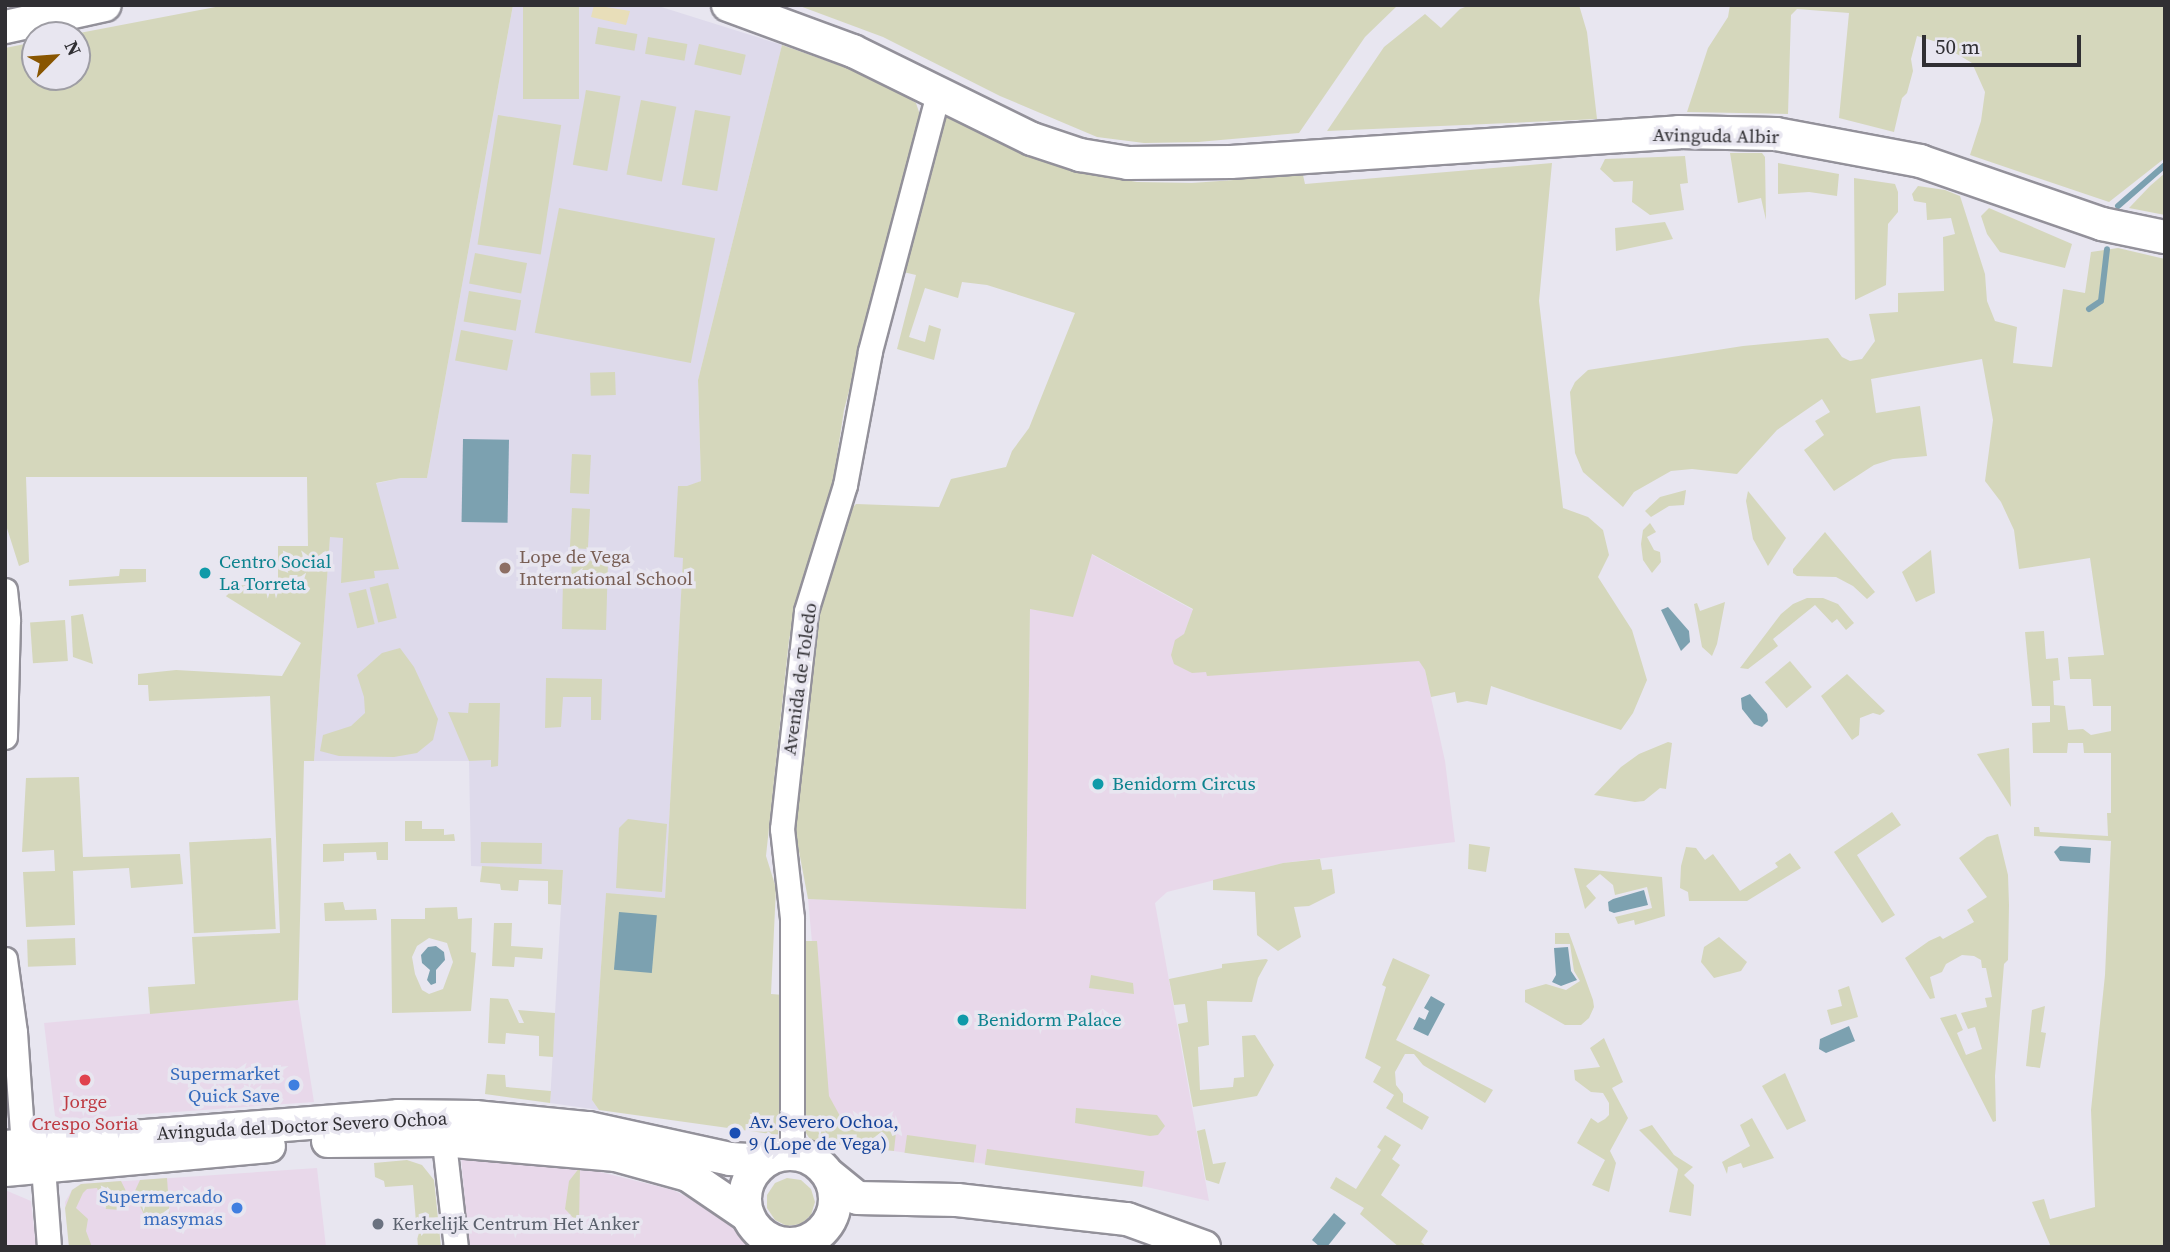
<!DOCTYPE html>
<style>
body{margin:0}
#map{position:relative;width:2170px;height:1252px;overflow:hidden;background:#e8e6f0;font-family:"Source Serif 4",serif}
div>[style]{position:absolute}
.commercial>*{inset:0;background:#e8d8ea}
.built>*{inset:0;background:#dedaeb}
.green>*{inset:0;background:#d5d7bc;transform-origin:0 0}
.sand>*{inset:0;background:#e8deb9}
.water>*{inset:0;background:#7ca1b0;transform-origin:0 0}
.stream>*{height:6px;margin:-3px;padding:0 3px;transform-origin:3px;border-radius:3px;background:#7ca1b0}
.roads{filter:drop-shadow(2px 0 #93919a) drop-shadow(-2px 0 #93919a) drop-shadow(0 2px #93919a) drop-shadow(0 -2px #93919a)}
.street>*{height:23px;margin:-11.5px;padding:0 11.5px;transform-origin:11.5px;border-radius:11.5px;background:#fff}
.secondary>*{height:32px;margin:-16px;padding:0 16px;transform-origin:16px;border-radius:16px;background:#fff}
.secondary>.ring{margin:-16px;padding:0;box-sizing:content-box;background:none;border:32px solid #fff;border-radius:50%}
.dots>*{width:19px;height:19px;translate:-50% -50%;box-sizing:border-box;border:4px solid #e8e6f0;border-radius:50%}
span{translate:-50% -50%;white-space:nowrap;text-align:center;line-height:1.15;-webkit-text-stroke:7px #e8e6f0;paint-order:stroke}
.street-label{font-size:19px;color:#302f33}
.education-label{font-size:19px;color:#785e54}
.left{translate:0 -50%;text-align:left}
.culture-label{font-size:19px;color:#0d838f}
.shop-label{font-size:19px;color:#366cbe}
.right{translate:-100% -50%;text-align:right}
.health-label{font-size:19px;color:#be3a42}
.transit-label{font-size:19px;color:#164399}
.worship-label{font-size:19px;color:#5b616d}
.frame{position:absolute;inset:0;border:7px solid #302f33;pointer-events:none}
.north{position:absolute;left:21px;top:21px;width:70px;height:70px;box-sizing:border-box;background:#e8e6f0;border:2px solid #9e9da4;border-radius:50%;rotate:65deg;font-size:19px;font-weight:700;line-height:28px;text-align:center;color:#302f33}
.north::after{content:'';display:block;margin:auto;width:24px;height:32px;background:#895601;clip-path:polygon(50% 0,100% 100%,50% 72%,0 100%)}
.scale{position:absolute;left:1922px;top:35px;width:159px;height:32px;box-sizing:border-box;border:4px solid #302f33;border-top:0;padding-left:9px;font-size:21px;line-height:24px;white-space:nowrap;color:#302f33;-webkit-text-stroke:5px #e8e6f0;paint-order:stroke}
</style>
<div id="map">
<div class="commercial">
<i style="clip-path:polygon(1091px 554px,1193px 610px,1184px 634px,1401px 632px,1425px 670px,1445px 761px,1455px 842px,1283px 863px,1167px 892px,1155px 903px,1209px 1201px,1142px 1186px,858px 1146px,830px 1136px,808px 899px,1026px 908px,1030px 609px,1036px 608px)"></i>
<i style="clip-path:polygon(298px 1000px,314px 1102px,63px 1120px,55px 1116px,44px 1023px)"></i>
<i style="clip-path:polygon(461px 1157px,580px 1167px,673px 1190px,721px 1214px,746px 1234px,755px 1247px,469px 1247px)"></i>
<i style="clip-path:polygon(317px 1168px,326px 1247px,69px 1247px,65px 1202px,72px 1190px,81px 1184px)"></i>
<i style="clip-path:polygon(5px 1190px,31px 1201px,36px 1247px,5px 1247px)"></i>
</div>
<div class="built">
<i style="clip-path:polygon(513px 5px,655px 5px,782px 45px,698px 380px,701px 481px,687px 487px,665px 898px,606px 894px,592px 1100px,599px 1110px,550px 1103px,563px 870px,471px 866px,469px 761px,314px 761px,333px 493px,401px 478px,427px 478px)"></i>
</div>
<div class="green">
<i style="clip-path:polygon(226px 5px,513px 5px,427px 478px,401px 478px,376px 483px,399px 569px,374px 571px,375px 578px,341px 583px,343px 538px,330px 537px,314px 761px,304px 761px,298px 1000px,150px 1014px,148px 987px,195px 984px,192px 937px,280px 933px,270px 696px,149px 701px,148px 685px,138px 685px,138px 674px,176px 670px,282px 676px,301px 643px,224px 595px,225px 585px,278px 586px,278px 546px,308px 546px,307px 477px,26px 477px,29px 562px,19px 566px,5px 522px,5px 48px,35px 42px,35px 77px,77px 77px,77px 35px,69px 35px)"></i>
<i style="left:523px;top:5px;width:56px;height:94px"></i>
<i style="clip-path:polygon(797px 5px,1398px 5px,1365px 37px,1299px 133px,1198px 142px,1144px 143px,1097px 137px,1000px 96px,883px 37px)"></i>
<i style="clip-path:polygon(1470px 5px,1579px 5px,1587px 32px,1597px 119px,1327px 131px,1384px 47px,1425px 14px,1441px 28px,1460px 9px)"></i>
<i style="clip-path:polygon(1730px 5px,2165px 5px,2165px 158px,2109px 202px,1970px 155px,1981px 121px,1985px 92px,1972px 63px,1937px 42px,1917px 36px,1911px 59px,1913px 71px,1907px 93px,1902px 98px,1894px 132px,1839px 118px,1849px 13px,1797px 9px,1791px 15px,1788px 114px,1687px 112px,1708px 48px,1728px 17px)"></i>
<i style="left:598px;top:27px;width:40px;height:17px;rotate:10deg"></i>
<i style="left:648px;top:37px;width:40px;height:17px;rotate:10deg"></i>
<i style="left:699px;top:44px;width:48px;height:21px;rotate:13deg"></i>
<i style="clip-path:polygon(782px 45px,878px 79px,916px 103px,921px 118px,844px 410px,832px 488px,799px 595px,789px 640px,766px 856px,776px 888px,771px 994px,784px 995px,778px 1135px,599px 1110px,592px 1100px,606px 893px,665px 898px,683px 558px,674px 557px,678px 486px,687px 486px,701px 481px,698px 380px)"></i>
<i style="left:586px;top:90px;width:35px;height:76px;rotate:10deg"></i>
<i style="left:641px;top:100px;width:36px;height:76px;rotate:11deg"></i>
<i style="left:695px;top:110px;width:36px;height:76px;rotate:10deg"></i>
<i style="clip-path:polygon(948px 113px,1050px 159px,1097px 175px,1137px 182px,1192px 183px,1303px 175px,1305px 184px,1552px 163px,1539px 301px,1563px 508px,1588px 517px,1603px 530px,1609px 555px,1598px 577px,1632px 630px,1647px 680px,1633px 713px,1621px 730px,1491px 686px,1487px 705px,1467px 701px,1457px 703px,1455px 692px,1431px 697px,1425px 670px,1419px 661px,1207px 676px,1206px 672px,1192px 673px,1174px 664px,1171px 655px,1175px 640px,1184px 634px,1193px 609px,1092px 554px,1073px 617px,1030px 609px,1026px 909px,808px 899px,794px 825px,810px 637px,849px 511px,856px 504px,939px 507px,951px 479px,1006px 467px,1012px 451px,1029px 428px,1075px 313px,987px 285px,962px 282px,958px 298px,925px 288px,909px 337px,925px 342px,929px 325px,941px 329px,934px 360px,897px 349px,916px 275px,899px 271px,941px 120px)"></i>
<i style="left:498px;top:115px;width:64px;height:131px;rotate:9deg"></i>
<i style="clip-path:polygon(1730px 153px,1762px 153px,1765px 157px,1766px 220px,1761px 198px,1738px 203px)"></i>
<i style="clip-path:polygon(1685px 156px,1688px 183px,1680px 184px,1684px 210px,1650px 215px,1632px 202px,1633px 181px,1614px 182px,1600px 169px,1605px 159px)"></i>
<i style="clip-path:polygon(1778px 163px,1839px 174px,1837px 196px,1809px 192px,1778px 194px)"></i>
<i style="clip-path:polygon(2165px 173px,2165px 215px,2129px 208px,2150px 186px)"></i>
<i style="clip-path:polygon(1854px 178px,1895px 184px,1898px 192px,1898px 212px,1888px 224px,1886px 285px,1855px 300px)"></i>
<i style="clip-path:polygon(1918px 186px,1945px 190px,1960px 196px,1985px 274px,1987px 301px,1995px 321px,2017px 327px,2013px 363px,2052px 367px,2063px 289px,2085px 293px,2091px 252px,2118px 248px,2165px 259px,2165px 1247px,2051px 1247px,2032px 1202px,2044px 1199px,2050px 1219px,2095px 1207px,2091px 1110px,2105px 975px,2111px 841px,2034px 836px,2034px 827px,2039px 827px,2040px 832px,2108px 836px,2107px 813px,2111px 813px,2111px 753px,2084px 753px,2083px 743px,2068px 743px,2067px 753px,2033px 753px,2032px 723px,2050px 722px,2050px 706px,2032px 706px,2025px 632px,2044px 631px,2046px 659px,2058px 658px,2060px 680px,2053px 681px,2054px 705px,2065px 706px,2068px 730px,2083px 729px,2091px 735px,2111px 731px,2111px 706px,2093px 706px,2091px 679px,2070px 679px,2068px 657px,2104px 655px,2090px 558px,2019px 569px,2014px 530px,2001px 502px,1985px 481px,1993px 420px,1982px 359px,1871px 379px,1876px 413px,1920px 406px,1927px 456px,1893px 459px,1874px 465px,1834px 491px,1804px 450px,1824px 435px,1815px 421px,1830px 412px,1822px 399px,1777px 430px,1737px 474px,1692px 469px,1671px 471px,1634px 492px,1623px 507px,1583px 472px,1575px 453px,1570px 392px,1575px 382px,1588px 370px,1743px 346px,1828px 338px,1842px 357px,1850px 361px,1862px 359px,1875px 341px,1869px 314px,1898px 312px,1898px 293px,1944px 291px,1943px 237px,1955px 234px,1951px 218px,1927px 220px,1926px 203px,1914px 201px,1912px 194px)"></i>
<i style="left:559px;top:208px;width:159px;height:127px;rotate:11deg"></i>
<i style="clip-path:polygon(1989px 208px,2072px 244px,2065px 268px,2000px 252px,1987px 234px,1981px 216px)"></i>
<i style="clip-path:polygon(1665px 222px,1673px 239px,1616px 251px,1615px 228px)"></i>
<i style="left:475px;top:253px;width:53px;height:31px;rotate:11deg"></i>
<i style="left:469px;top:291px;width:53px;height:31px;rotate:10deg"></i>
<i style="left:461px;top:330px;width:53px;height:31px;rotate:11deg"></i>
<i style="left:615px;top:372px;width:23px;height:25px;rotate:88deg"></i>
<i style="left:572px;top:454px;width:19px;height:39px;rotate:3deg"></i>
<i style="clip-path:polygon(1686px 490px,1684px 505px,1669px 506px,1651px 517px,1645px 511px,1660px 497px)"></i>
<i style="clip-path:polygon(1748px 491px,1786px 538px,1768px 566px,1753px 539px,1746px 501px)"></i>
<i style="left:572px;top:508px;width:18px;height:40px;rotate:3deg"></i>
<i style="clip-path:polygon(1650px 523px,1656px 532px,1647px 537px,1654px 550px,1660px 552px,1661px 562px,1652px 573px,1643px 560px,1641px 544px,1643px 530px)"></i>
<i style="clip-path:polygon(1825px 532px,1875px 592px,1867px 599px,1853px 586px,1836px 577px,1797px 576px,1793px 573px,1793px 569px)"></i>
<i style="clip-path:polygon(1931px 550px,1935px 593px,1916px 602px,1902px 572px)"></i>
<i style="clip-path:polygon(572px 560px,608px 561px,606px 630px,562px 629px,563px 580px,571px 580px)"></i>
<i style="clip-path:polygon(120px 569px,146px 569px,146px 582px,69px 586px,69px 580px,119px 576px)"></i>
<i style="left:388px;top:583px;width:36px;height:19px;rotate:76deg"></i>
<i style="left:366px;top:589px;width:36px;height:18px;rotate:76deg"></i>
<i style="clip-path:polygon(1807px 598px,1823px 598px,1838px 604px,1854px 623px,1846px 630px,1837px 619px,1832px 623px,1815px 605px,1773px 639px,1778px 646px,1748px 669px,1740px 668px,1781px 614px,1793px 604px)"></i>
<i style="clip-path:polygon(1725px 602px,1717px 644px,1712px 656px,1702px 647px,1694px 604px,1697px 603px,1700px 611px)"></i>
<i style="clip-path:polygon(83px 614px,93px 664px,73px 657px,71px 616px)"></i>
<i style="left:65px;top:620px;width:41px;height:35px;rotate:86deg"></i>
<i style="clip-path:polygon(400px 648px,414px 667px,438px 719px,433px 740px,417px 753px,394px 757px,339px 756px,320px 751px,323px 735px,351px 726px,365px 713px,364px 697px,357px 675px,382px 653px)"></i>
<i style="left:1790px;top:661px;width:34px;height:33px;rotate:50deg"></i>
<i style="clip-path:polygon(1847px 674px,1885px 711px,1880px 715px,1873px 713px,1860px 718px,1859px 735px,1852px 740px,1821px 696px)"></i>
<i style="clip-path:polygon(546px 678px,602px 679px,601px 720px,591px 720px,591px 697px,563px 697px,561px 727px,545px 728px)"></i>
<i style="clip-path:polygon(469px 703px,500px 703px,498px 766px,491px 767px,491px 760px,469px 761px,448px 712px,468px 713px)"></i>
<i style="clip-path:polygon(1668px 742px,1672px 743px,1666px 789px,1660px 788px,1644px 801px,1635px 802px,1594px 795px,1621px 767px,1639px 754px)"></i>
<i style="clip-path:polygon(2009px 748px,2011px 807px,1977px 754px)"></i>
<i style="clip-path:polygon(79px 777px,83px 857px,180px 854px,183px 884px,131px 888px,129px 868px,73px 871px,75px 925px,26px 927px,23px 872px,55px 871px,54px 850px,22px 852px,26px 778px)"></i>
<i style="clip-path:polygon(1892px 812px,1901px 825px,1857px 855px,1895px 915px,1882px 923px,1834px 852px)"></i>
<i style="clip-path:polygon(628px 819px,667px 824px,662px 892px,616px 888px,619px 828px)"></i>
<i style="clip-path:polygon(405px 821px,422px 821px,422px 829px,444px 829px,444px 835px,454px 834px,455px 841px,405px 841px)"></i>
<i style="clip-path:polygon(1998px 834px,2008px 875px,2009px 905px,2008px 960px,2004px 964px,1995px 1076px,1996px 1121px,1993px 1122px,1940px 1018px,1956px 1014px,1963px 1030px,1957px 1033px,1966px 1055px,1982px 1049px,1975px 1027px,1968px 1029px,1961px 1013px,1987px 1007px,1985px 998px,1992px 997px,1986px 968px,1982px 968px,1981px 960px,1974px 956px,1962px 955px,1946px 964px,1942px 972px,1930px 977px,1935px 998px,1930px 999px,1905px 958px,1929px 941px,1940px 936px,1943px 939px,1974px 922px,1967px 910px,1987px 897px,1959px 858px,1987px 837px)"></i>
<i style="left:271px;top:838px;width:91px;height:82px;rotate:87deg"></i>
<i style="clip-path:polygon(388px 842px,388px 860px,377px 860px,376px 852px,344px 853px,344px 861px,323px 862px,323px 844px)"></i>
<i style="left:481px;top:842px;width:61px;height:21px;rotate:1deg"></i>
<i style="clip-path:polygon(1469px 844px,1490px 847px,1486px 872px,1468px 869px)"></i>
<i style="clip-path:polygon(1686px 847px,1696px 848px,1705px 860px,1713px 854px,1740px 891px,1778px 867px,1775px 863px,1790px 853px,1801px 868px,1747px 901px,1689px 901px,1688px 892px,1680px 888px,1681px 866px)"></i>
<i style="clip-path:polygon(1320px 859px,1322px 870px,1332px 869px,1335px 893px,1309px 906px,1294px 907px,1301px 937px,1278px 951px,1257px 935px,1255px 892px,1213px 890px,1213px 880px,1283px 863px)"></i>
<i style="clip-path:polygon(482px 866px,563px 870px,561px 905px,548px 904px,548px 881px,519px 880px,518px 891px,501px 890px,500px 884px,480px 882px)"></i>
<i style="clip-path:polygon(1574px 868px,1662px 877px,1665px 916px,1635px 925px,1634px 920px,1618px 924px,1615px 917px,1652px 908px,1647px 887px,1615px 895px,1613px 885px,1600px 874px,1586px 886px,1596px 898px,1585px 909px)"></i>
<i style="clip-path:polygon(343px 902px,345px 910px,376px 909px,377px 920px,325px 921px,324px 903px)"></i>
<i style="clip-path:polygon(evenodd,457px 907px,458px 919px,472px 918px,471px 952px,476px 953px,471px 1011px,392px 1013px,391px 919px,425px 919px,425px 908px,457px 907px,429px 938px,447px 943px,453px 962px,443px 989px,429px 994px,422px 990px,415px 974px,412px 957px,417px 946px,429px 938px)"></i>
<i style="clip-path:polygon(494px 923px,512px 923px,511px 946px,543px 948px,542px 959px,515px 957px,514px 967px,492px 966px)"></i>
<i style="clip-path:polygon(1555px 933px,1569px 933px,1593px 1000px,1594px 1007px,1589px 1018px,1581px 1025px,1565px 1025px,1525px 1002px,1525px 990px,1546px 984px,1566px 990px,1580px 981px,1574px 971px,1570px 944px,1555px 944px)"></i>
<i style="clip-path:polygon(1719px 937px,1747px 962px,1741px 971px,1714px 978px,1701px 962px,1704px 947px)"></i>
<i style="left:75px;top:938px;width:27px;height:48px;rotate:88deg"></i>
<i style="clip-path:polygon(805px 941px,817px 941px,829px 1096px,840px 1116px,856px 1126px,896px 1132px,894px 1151px,811px 1141px,806px 1133px,802px 1121px)"></i>
<i style="clip-path:polygon(1393px 958px,1430px 975px,1396px 1040px,1493px 1090px,1485px 1103px,1423px 1065px,1414px 1054px,1405px 1054px,1395px 1072px,1396px 1085px,1403px 1094px,1403px 1102px,1429px 1117px,1422px 1130px,1386px 1108px,1394px 1095px,1373px 1082px,1381px 1067px,1365px 1058px,1386px 987px,1382px 985px)"></i>
<i style="clip-path:polygon(1266px 959px,1268px 960px,1258px 978px,1252px 1002px,1207px 1001px,1209px 1045px,1198px 1047px,1200px 1090px,1233px 1087px,1234px 1078px,1244px 1077px,1242px 1036px,1255px 1035px,1274px 1065px,1257px 1096px,1193px 1107px,1178px 1024px,1188px 1022px,1185px 1004px,1174px 1005px,1169px 979px,1222px 968px,1222px 964px)"></i>
<i style="clip-path:polygon(1091px 975px,1133px 983px,1134px 994px,1089px 988px)"></i>
<i style="clip-path:polygon(1849px 986px,1858px 1017px,1831px 1025px,1827px 1010px,1842px 1006px,1838px 990px)"></i>
<i style="clip-path:polygon(490px 998px,508px 999px,519px 1023px,524px 1023px,518px 1010px,555px 1013px,553px 1057px,539px 1056px,539px 1036px,506px 1033px,505px 1044px,488px 1043px)"></i>
<i style="clip-path:polygon(2045px 1006px,2041px 1032px,2046px 1033px,2040px 1068px,2026px 1066px,2032px 1010px)"></i>
<i style="clip-path:polygon(1604px 1038px,1623px 1082px,1612px 1088px,1628px 1118px,1610px 1151px,1616px 1163px,1609px 1192px,1592px 1185px,1605px 1160px,1577px 1143px,1591px 1118px,1598px 1123px,1605px 1119px,1609px 1115px,1609px 1103px,1603px 1093px,1591px 1092px,1575px 1080px,1574px 1070px,1600px 1067px,1590px 1048px)"></i>
<i style="clip-path:polygon(1785px 1073px,1806px 1121px,1787px 1130px,1762px 1086px)"></i>
<i style="clip-path:polygon(487px 1074px,505px 1075px,506px 1087px,551px 1091px,550px 1103px,485px 1094px)"></i>
<i style="clip-path:polygon(1076px 1108px,1157px 1115px,1165px 1126px,1158px 1135px,1150px 1136px,1075px 1123px)"></i>
<i style="clip-path:polygon(1752px 1118px,1774px 1158px,1743px 1168px,1741px 1163px,1728px 1167px,1727px 1174px,1722px 1162px,1750px 1146px,1740px 1125px)"></i>
<i style="clip-path:polygon(1652px 1125px,1674px 1155px,1693px 1167px,1684px 1175px,1694px 1185px,1691px 1216px,1669px 1212px,1678px 1169px,1639px 1130px)"></i>
<i style="clip-path:polygon(1205px 1129px,1213px 1164px,1226px 1162px,1219px 1184px,1206px 1180px,1197px 1131px)"></i>
<i style="left:907px;top:1135px;width:70px;height:18px;rotate:8deg"></i>
<i style="clip-path:polygon(1385px 1135px,1401px 1145px,1392px 1159px,1400px 1165px,1381px 1195px,1428px 1231px,1421px 1242px,1427px 1247px,1399px 1247px,1360px 1214px,1364px 1208px,1330px 1188px,1336px 1177px,1356px 1189px,1381px 1150px,1377px 1147px)"></i>
<i style="left:987px;top:1149px;width:159px;height:16px;rotate:8deg"></i>
<i style="clip-path:polygon(407px 1160px,422px 1165px,434px 1180px,441px 1247px,418px 1247px,413px 1185px,385px 1187px,384px 1181px,375px 1177px,374px 1163px)"></i>
<i style="clip-path:polygon(580px 1167px,579px 1224px,565px 1209px,569px 1181px)"></i>
<i style="clip-path:polygon(167px 1178px,170px 1220px,146px 1219px,134px 1193px,140px 1180px)"></i>
<i style="clip-path:polygon(787px 1178px,801px 1180px,811px 1189px,815px 1202px,811px 1215px,801px 1224px,787px 1226px,775px 1220px,767px 1208px,767px 1195px,775px 1183px)"></i>
<i style="clip-path:polygon(121px 1181px,127px 1193px,121px 1210px,106px 1209px,97px 1188px,87px 1189px,83px 1193px,76px 1208px,88px 1219px,86px 1231px,92px 1247px,69px 1247px,65px 1208px,72px 1190px,81px 1184px)"></i>
</div>
<div class="sand">
<i style="clip-path:polygon(594px 5px,630px 11px,626px 25px,591px 17px)"></i>
</div>
<div class="water">
<i style="left:463px;top:439px;width:46px;height:83px;rotate:1deg"></i>
<i style="clip-path:polygon(1668px 607px,1689px 631px,1690px 642px,1681px 651px,1661px 610px)"></i>
<i style="clip-path:polygon(1750px 694px,1767px 714px,1768px 721px,1762px 727px,1754px 724px,1742px 709px,1741px 698px)"></i>
<i style="clip-path:polygon(2060px 846px,2091px 848px,2090px 863px,2060px 861px,2054px 852px)"></i>
<i style="clip-path:polygon(1644px 890px,1648px 905px,1614px 913px,1609px 911px,1608px 902px,1613px 899px)"></i>
<i style="left:619px;top:912px;width:38px;height:58px;rotate:5deg"></i>
<i style="clip-path:polygon(436px 946px,444px 952px,445px 960px,436px 970px,436px 983px,431px 985px,427px 980px,430px 970px,422px 963px,421px 955px,428px 947px)"></i>
<i style="clip-path:polygon(1568px 947px,1571px 971px,1577px 980px,1561px 986px,1552px 982px,1556px 975px,1554px 948px)"></i>
<i style="clip-path:polygon(1431px 996px,1445px 1004px,1428px 1036px,1413px 1029px,1419px 1017px,1425px 1020px,1429px 1011px,1424px 1008px)"></i>
<i style="clip-path:polygon(1849px 1026px,1855px 1041px,1826px 1053px,1819px 1049px,1820px 1039px)"></i>
<i style="clip-path:polygon(1334px 1213px,1346px 1223px,1327px 1247px,1320px 1247px,1312px 1240px)"></i>
</div>
<div class="stream">
<i style="left:2118px;top:206px;width:62px;rotate:-41.1deg"></i>
<i style="left:2089px;top:309px;width:14px;rotate:-34deg"></i>
<i style="left:2101px;top:301px;width:52px;rotate:-83.4deg"></i>
</div>
<div class="roads">
<div class="street">
<i style="left:5px;top:590px;width:30px;rotate:84deg"></i>
<i style="left:8px;top:620px;width:117px;rotate:91.5deg"></i>
<i style="left:5px;top:959px;width:74px;rotate:82.2deg"></i>
<i style="left:15px;top:1032px;width:113px;rotate:86deg"></i>
<i style="left:23px;top:1145px;width:15px;rotate:118deg"></i>
<i style="left:442px;top:1125px;width:123px;rotate:83.5deg"></i>
<i style="left:792px;top:1154px;width:236px;rotate:-90deg"></i>
<i style="left:792px;top:918px;width:90px;rotate:-96.4deg"></i>
<i style="left:782px;top:829px;width:219px;rotate:-83.7deg"></i>
<i style="left:806px;top:611px;width:132px;rotate:-72.8deg"></i>
<i style="left:845px;top:485px;width:136px;rotate:-79.4deg"></i>
<i style="left:870px;top:351px;width:267px;rotate:-75.2deg"></i>
<i style="left:32px;top:1156px;width:16px;rotate:45deg"></i>
<i style="left:43px;top:1167px;width:80px;rotate:85.7deg"></i>
<i style="left:782px;top:1244px;width:3px;rotate:72deg"></i>
<i style="left:811px;top:1247px;width:10px;rotate:-73deg"></i>
</div>
<div class="secondary">
<i style="left:728px;top:5px;width:133px;rotate:20.2deg"></i>
<i style="left:853px;top:51px;width:199px;rotate:26.2deg"></i>
<i style="left:1032px;top:139px;width:51px;rotate:18.4deg"></i>
<i style="left:1080px;top:155px;width:49px;rotate:9.5deg"></i>
<i style="left:1128px;top:163px;width:103px;rotate:-0.6deg"></i>
<i style="left:1231px;top:162px;width:449px;rotate:-3.8deg"></i>
<i style="left:1679px;top:132px;width:97px;rotate:1.2deg"></i>
<i style="left:1776px;top:134px;width:147px;rotate:10.6deg"></i>
<i style="left:1920px;top:161px;width:193px;rotate:19.1deg"></i>
<i style="left:2102px;top:224px;width:64px;rotate:11.7deg"></i>
<i style="left:5px;top:27px;width:102px;rotate:-12.4deg"></i>
<i style="left:328px;top:1141px;width:114px;rotate:-0.5deg"></i>
<i style="left:442px;top:1140px;width:175px;rotate:4.9deg"></i>
<i style="left:616px;top:1155px;width:75px;rotate:15.5deg"></i>
<i style="left:688px;top:1175px;width:73px;rotate:34.3deg"></i>
<i style="left:5px;top:1147px;width:394px;rotate:-4.5deg"></i>
<i style="left:398px;top:1116px;width:77px;rotate:0.7deg"></i>
<i style="left:475px;top:1117px;width:114px;rotate:5.6deg"></i>
<i style="left:588px;top:1128px;width:145px;rotate:12.3deg"></i>
<i style="left:730px;top:1159px;width:34px;rotate:3deg"></i>
<i class="ring" style="left:745px;top:1154px;width:58px;height:58px"></i>
<i style="left:5px;top:1170px;width:265px;rotate:-5.2deg"></i>
<i style="left:829px;top:1175px;width:36px;rotate:39deg"></i>
<i style="left:857px;top:1198px;width:100px;rotate:1.1deg"></i>
<i style="left:957px;top:1200px;width:171px;rotate:6.4deg"></i>
<i style="left:1127px;top:1219px;width:82px;rotate:20deg"></i>
</div>
</div>
<div class="dots">
<i style="left:505px;top:568px;background:#8d6e63"></i>
<i style="left:205px;top:573px;background:#0f9aa8"></i>
<i style="left:1098px;top:784px;background:#0f9aa8"></i>
<i style="left:963px;top:1020px;background:#0f9aa8"></i>
<i style="left:85px;top:1080px;background:#e0444e"></i>
<i style="left:294px;top:1085px;background:#3f7fe0"></i>
<i style="left:735px;top:1133px;background:#1a4fb4"></i>
<i style="left:237px;top:1208px;background:#3f7fe0"></i>
<i style="left:378px;top:1224px;background:#6b7280"></i>
</div>
<div class="street-label">
<span style="left:1716px;top:136px;rotate:1deg">Avinguda Albir</span>
<span style="left:800px;top:679px;rotate:-82deg">Avenida de Toledo</span>
<span style="left:302px;top:1126px;rotate:-3deg">Avinguda del Doctor Severo Ochoa</span>
</div>
<div class="education-label">
<span class="left" style="left:519px;top:568px">Lope de Vega<br>International School</span>
</div>
<div class="culture-label">
<span class="left" style="left:219px;top:573px">Centro Social<br>La Torreta</span>
<span class="left" style="left:1112px;top:784px">Benidorm Circus</span>
<span class="left" style="left:977px;top:1020px">Benidorm Palace</span>
</div>
<div class="shop-label">
<span class="right" style="left:280px;top:1085px">Supermarket<br>Quick Save</span>
<span class="right" style="left:223px;top:1208px">Supermercado<br>masymas</span>
</div>
<div class="health-label">
<span style="left:85px;top:1113px">Jorge<br>Crespo Soria</span>
</div>
<div class="transit-label">
<span class="left" style="left:749px;top:1133px">Av. Severo Ochoa,<br>9 (Lope de Vega)</span>
</div>
<div class="worship-label">
<span class="left" style="left:392px;top:1224px">Kerkelijk Centrum Het Anker</span>
</div>
<div class="frame"></div>
<div class="north">N</div>
<div class="scale">50 m</div>
</div>
